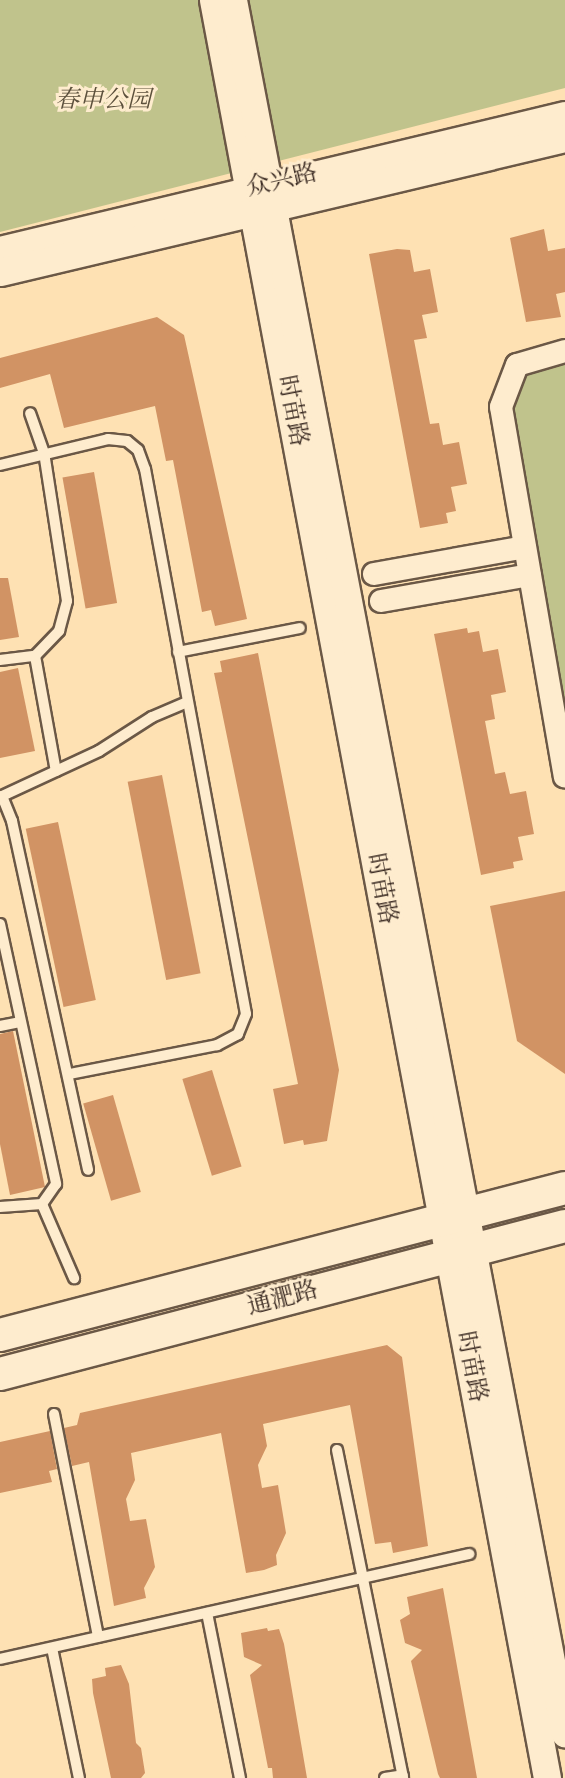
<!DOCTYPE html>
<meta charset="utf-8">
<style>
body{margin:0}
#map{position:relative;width:565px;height:1778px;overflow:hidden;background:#fee1b3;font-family:"Old Standard TT","Noto Serif SC",serif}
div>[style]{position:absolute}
.green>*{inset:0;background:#c0c38c}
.building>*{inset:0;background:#d19364;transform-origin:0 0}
.roads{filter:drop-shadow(2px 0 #6b5846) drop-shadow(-2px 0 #6b5846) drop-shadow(0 2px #6b5846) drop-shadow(0 -2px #6b5846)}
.service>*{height:10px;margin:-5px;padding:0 5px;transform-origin:5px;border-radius:5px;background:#feecce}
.minor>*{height:22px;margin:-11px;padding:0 11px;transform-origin:11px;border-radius:11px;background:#feecce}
.tertiary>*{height:27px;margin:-13.5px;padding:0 13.5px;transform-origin:13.5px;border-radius:13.5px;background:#feecce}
.secondary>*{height:32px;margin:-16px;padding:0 16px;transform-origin:16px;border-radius:16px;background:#feecce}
span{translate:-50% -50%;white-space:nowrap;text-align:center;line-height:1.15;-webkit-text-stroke:6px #feecce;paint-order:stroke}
.park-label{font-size:24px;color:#5c503c;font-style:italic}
.street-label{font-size:24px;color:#3a2a22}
</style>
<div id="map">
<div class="green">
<i style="clip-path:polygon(0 0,565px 0,565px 88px,0 232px)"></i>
<i style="clip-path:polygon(565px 357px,565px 750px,507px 409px,519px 371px)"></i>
</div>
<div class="building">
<i style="clip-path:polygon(544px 229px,548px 251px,565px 248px,565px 292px,556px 294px,561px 317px,526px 322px,510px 238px)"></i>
<i style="clip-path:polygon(397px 249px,410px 250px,414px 272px,430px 269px,438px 312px,422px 315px,427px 338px,414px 340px,430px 424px,439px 423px,443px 445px,459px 442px,467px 484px,451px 487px,456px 511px,446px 513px,448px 523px,420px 528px,369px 254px)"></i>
<i style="clip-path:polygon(157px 317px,184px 335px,247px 619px,215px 626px,211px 610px,202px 612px,173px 460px,166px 461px,155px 406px,64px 428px,50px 374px,0 388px,0 358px)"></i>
<i style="left:94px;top:472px;width:133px;height:32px;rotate:80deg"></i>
<i style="clip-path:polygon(0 578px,8px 578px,19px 637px,0 640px)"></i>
<i style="clip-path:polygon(467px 628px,468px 633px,479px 631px,483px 652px,498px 649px,506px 692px,491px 695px,495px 719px,485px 721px,495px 774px,505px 772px,510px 794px,526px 791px,534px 834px,518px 837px,523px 860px,513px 862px,514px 868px,481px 875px,434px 634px)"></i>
<i style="clip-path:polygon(258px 653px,339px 1070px,327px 1141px,304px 1145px,303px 1140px,284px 1144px,273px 1089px,298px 1084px,214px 673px,222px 672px,220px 661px)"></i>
<i style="clip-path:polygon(18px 668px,35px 751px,0 758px,0 672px)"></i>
<i style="left:162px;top:775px;width:202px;height:35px;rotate:79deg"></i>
<i style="left:58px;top:822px;width:182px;height:33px;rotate:78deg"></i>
<i style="clip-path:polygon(565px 891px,565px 1074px,517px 1041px,490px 906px)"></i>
<i style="clip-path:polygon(13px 1031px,45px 1187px,10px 1195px,0 1144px,0 1034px)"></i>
<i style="left:212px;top:1070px;width:101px;height:31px;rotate:73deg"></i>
<i style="left:113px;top:1095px;width:101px;height:31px;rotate:74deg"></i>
<i style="clip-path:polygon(387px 1345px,402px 1357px,428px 1546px,393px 1553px,391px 1542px,375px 1544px,350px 1405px,263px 1424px,267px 1446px,258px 1465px,262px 1488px,278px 1485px,286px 1533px,276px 1555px,277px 1565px,264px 1570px,246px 1573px,221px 1433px,131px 1453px,135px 1480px,126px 1499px,130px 1521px,146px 1519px,155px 1567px,144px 1588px,146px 1598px,114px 1606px,89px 1462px,72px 1466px,64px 1428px,77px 1425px,80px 1413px)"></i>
<i style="clip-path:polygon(50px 1431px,57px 1469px,49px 1471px,52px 1482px,0 1493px,0 1442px)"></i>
<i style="clip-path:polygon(443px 1588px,477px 1778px,440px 1778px,438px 1774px,411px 1661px,422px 1650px,405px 1643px,400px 1620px,410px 1614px,407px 1597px)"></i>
<i style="clip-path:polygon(267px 1628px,268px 1631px,279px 1629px,284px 1644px,307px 1778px,273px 1778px,272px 1768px,268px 1768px,250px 1675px,262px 1665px,244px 1657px,241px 1633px)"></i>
<i style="clip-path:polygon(121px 1665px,129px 1684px,136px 1743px,141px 1748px,145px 1773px,141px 1778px,111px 1778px,93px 1693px,92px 1679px,106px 1676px,105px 1668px)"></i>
</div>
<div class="roads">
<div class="service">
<i style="left:0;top:465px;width:111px;rotate:-13.5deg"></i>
<i style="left:108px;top:439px;width:19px;rotate:6deg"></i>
<i style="left:127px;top:441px;width:14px;rotate:39deg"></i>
<i style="left:138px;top:450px;width:20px;rotate:70deg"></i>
<i style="left:145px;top:469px;width:554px;rotate:79.5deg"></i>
<i style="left:246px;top:1014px;width:22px;rotate:112deg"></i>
<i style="left:238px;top:1034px;width:24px;rotate:152deg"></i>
<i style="left:217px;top:1045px;width:151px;rotate:168.9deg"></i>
<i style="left:178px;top:652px;width:124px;rotate:-11.1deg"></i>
<i style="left:35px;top:656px;width:117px;rotate:79.7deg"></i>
<i style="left:0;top:660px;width:35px;rotate:-7deg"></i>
<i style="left:35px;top:656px;width:35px;rotate:-46deg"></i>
<i style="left:59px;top:631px;width:31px;rotate:-75deg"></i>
<i style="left:67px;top:601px;width:150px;rotate:-98.8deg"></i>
<i style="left:44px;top:453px;width:42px;rotate:-109.3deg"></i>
<i style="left:2px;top:796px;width:27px;rotate:68deg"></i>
<i style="left:12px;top:821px;width:357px;rotate:77.7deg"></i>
<i style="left:0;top:797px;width:109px;rotate:-24.9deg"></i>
<i style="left:99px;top:751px;width:63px;rotate:-32.7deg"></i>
<i style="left:152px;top:717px;width:38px;rotate:-23deg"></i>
<i style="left:0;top:924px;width:266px;rotate:77.8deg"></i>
<i style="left:56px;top:1184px;width:24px;rotate:125deg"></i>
<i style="left:0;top:1026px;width:20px;rotate:-11deg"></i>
<i style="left:42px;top:1204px;width:81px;rotate:66.6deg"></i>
<i style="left:0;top:1207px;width:42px;rotate:-4.1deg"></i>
<i style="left:54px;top:1414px;width:227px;rotate:78.8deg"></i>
<i style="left:337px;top:1450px;width:335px;rotate:78.6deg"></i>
<i style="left:207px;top:1613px;width:168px;rotate:78.7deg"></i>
<i style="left:52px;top:1648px;width:133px;rotate:78.3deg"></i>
<i style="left:0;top:1659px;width:481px;rotate:-12.6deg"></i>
<i style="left:385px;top:1778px;width:18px;rotate:-9deg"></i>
</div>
<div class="minor">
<i style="left:565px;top:351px;width:50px;rotate:163.7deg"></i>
<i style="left:517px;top:365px;width:45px;rotate:110.9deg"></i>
<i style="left:501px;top:407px;width:375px;rotate:80.2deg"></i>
<i style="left:374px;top:574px;width:153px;rotate:-10.1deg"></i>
<i style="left:381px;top:601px;width:151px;rotate:-9.9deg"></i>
</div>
<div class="tertiary">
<i style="left:213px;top:0;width:1809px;rotate:79.36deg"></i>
<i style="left:233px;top:0;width:1765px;rotate:79.16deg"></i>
<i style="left:0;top:250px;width:581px;rotate:-13.44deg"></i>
<i style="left:0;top:272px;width:581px;rotate:-13.34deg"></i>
</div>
<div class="secondary">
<i style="left:0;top:1335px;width:584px;rotate:-14.58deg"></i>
<i style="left:0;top:1374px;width:584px;rotate:-14.68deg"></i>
</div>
</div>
<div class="park-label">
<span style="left:103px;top:102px">春申公园</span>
</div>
<div class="street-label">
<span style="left:282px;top:182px;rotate:-13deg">众兴路</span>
<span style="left:291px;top:411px;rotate:79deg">时苗路</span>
<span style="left:380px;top:889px;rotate:79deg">时苗路</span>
<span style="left:283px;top:1300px;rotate:-15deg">通淝路</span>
<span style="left:470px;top:1367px;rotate:79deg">时苗路</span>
</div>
</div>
